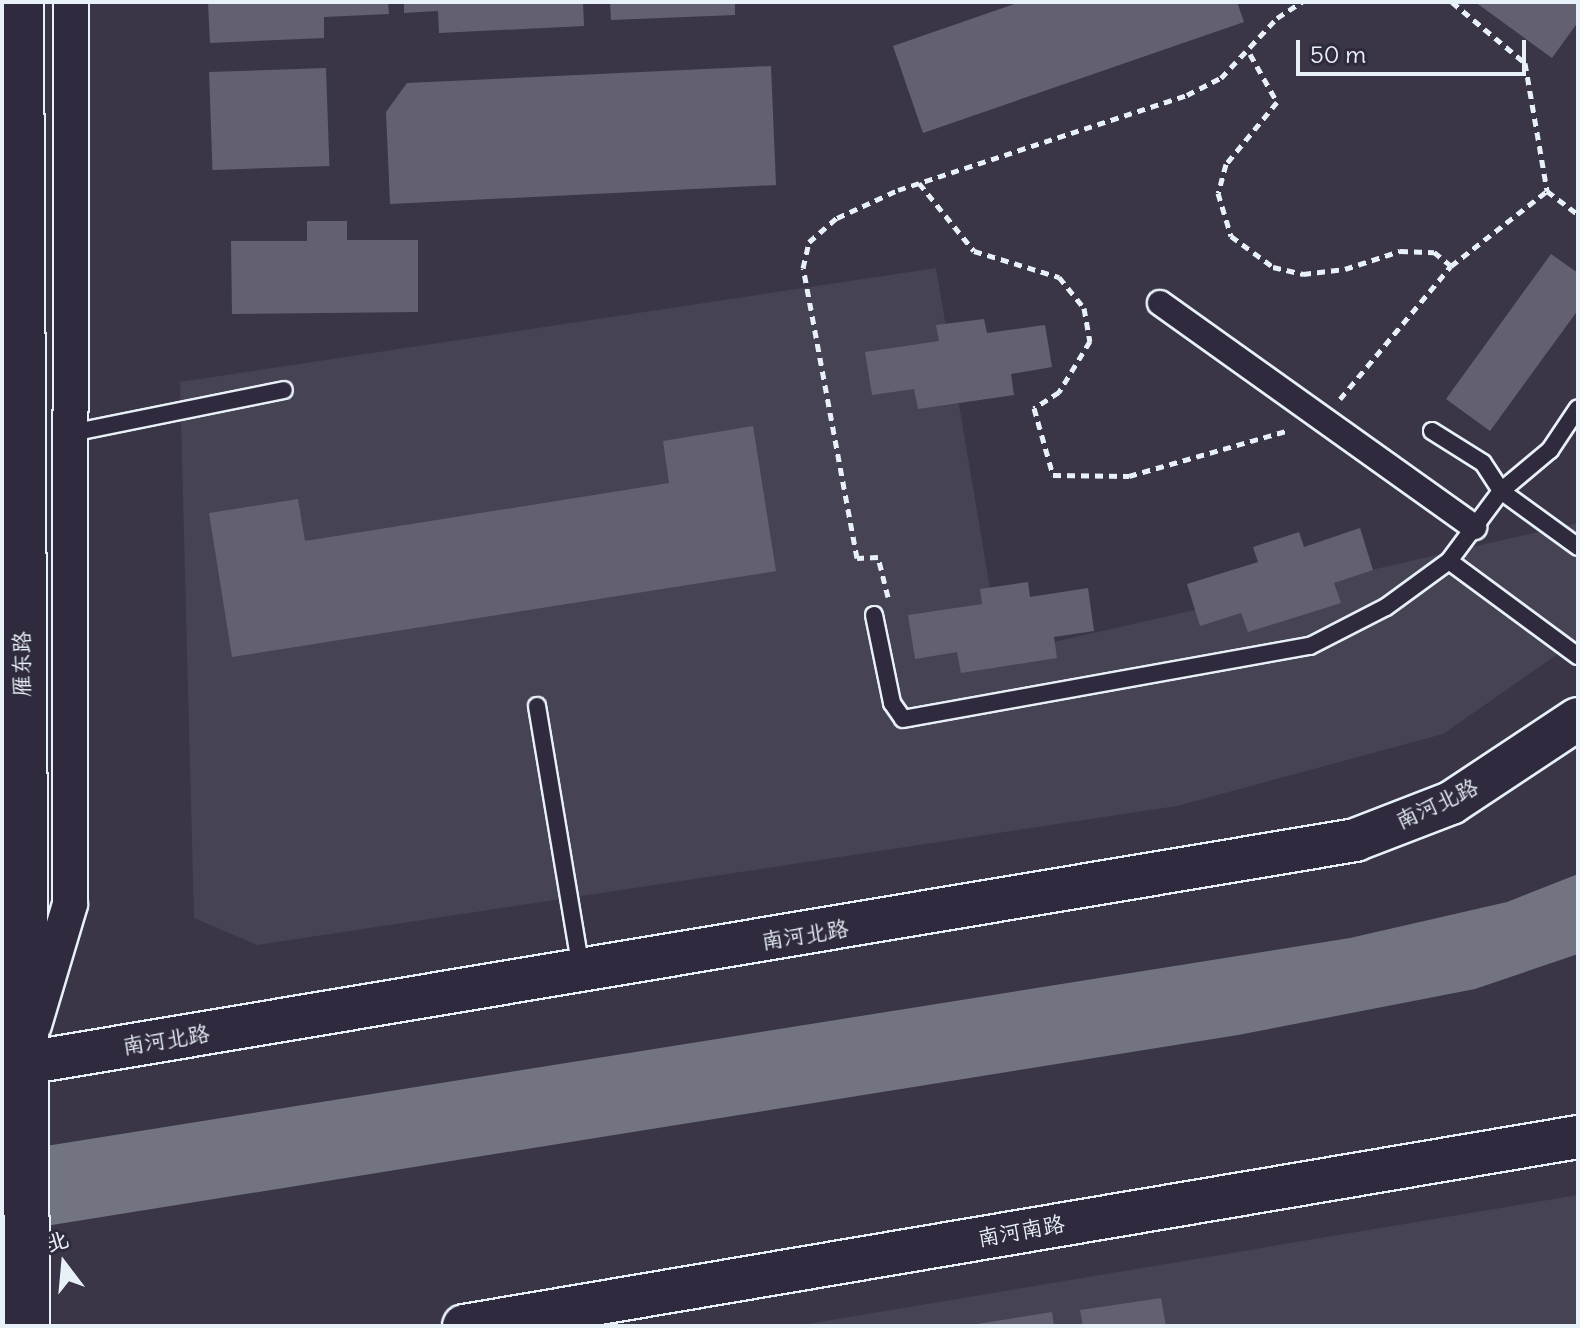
<!DOCTYPE html>
<meta charset="utf-8">
<style>
body{margin:0}
#map{position:relative;width:1580px;height:1328px;overflow:hidden;background:#3a3648;font-family:Delius,"LXGW WenKai TC",sans-serif}
div>[style]{position:absolute}
.built>*{inset:0;background:#464354}
.water>*{inset:0;background:#737482}
.building>*{inset:0;background:#636171;transform-origin:0 0}
.path>*{height:5px;margin-top:-2.5px;transform-origin:0;background:repeating-linear-gradient(90deg,#e8f1f8 0 8px,transparent 0 14px)}
.roads{filter:drop-shadow(2px 0 #e8f1f8) drop-shadow(-2px 0 #e8f1f8) drop-shadow(0 2px #e8f1f8) drop-shadow(0 -2px #e8f1f8)}
.service>*{height:16px;margin:-8px;padding:0 8px;transform-origin:8px;border-radius:8px;background:#2f2a3d}
.pedestrian>*{height:24px;margin:-12px;padding:0 12px;transform-origin:12px;border-radius:12px;background:#2f2a3d}
.minor>*{height:34px;margin:-17px;padding:0 17px;transform-origin:17px;border-radius:17px;background:#2f2a3d}
.tertiary>*{height:42px;margin:-21px;padding:0 21px;transform-origin:21px;border-radius:21px;background:#2f2a3d}
.secondary>*{height:44px;margin:-22px;padding:0 22px;transform-origin:22px;border-radius:22px;background:#2f2a3d}
span{translate:-50% -50%;white-space:nowrap;text-align:center;line-height:1.15;-webkit-text-stroke:8px #2f2a3d;paint-order:stroke}
.street-label{font-size:22px;color:#e8f1f8}
.frame{position:absolute;inset:0;border:4px solid #e8f1f8;pointer-events:none}
.north{position:absolute;left:24px;top:1224px;width:80px;height:80px;-webkit-text-stroke:6px #2f2a3d;paint-order:stroke;rotate:344deg;font-size:22px;font-weight:700;line-height:32px;text-align:center;color:#e8f1f8}
.north::after{content:'';display:block;margin:auto;width:28px;height:36px;background:#e8f1f8;clip-path:polygon(50% 0,100% 100%,50% 72%,0 100%)}
.scale{position:absolute;left:1296px;top:40px;width:230px;height:36px;box-sizing:border-box;border:4px solid #e8f1f8;border-top:0;padding-left:10px;font-size:24px;line-height:28px;white-space:nowrap;color:#e8f1f8;-webkit-text-stroke:6px #2f2a3d;paint-order:stroke}
</style>
<div id="map">
<div class="built">
<i style="clip-path:polygon(936px 268px,1001px 654px,1578px 523px,1578px 640px,1443px 734px,1177px 806px,257px 945px,194px 918px,180px 382px)"></i>
<i style="clip-path:polygon(1578px 1195px,1578px 1326px,795px 1326px)"></i>
</div>
<div class="water">
<i style="clip-path:polygon(1578px 874px,1578px 954px,1475px 989px,1238px 1035px,2px 1233px,2px 1153px,1350px 938px,1507px 902px)"></i>
</div>
<div class="building">
<i style="clip-path:polygon(208px 2px,388px 2px,389px 14px,324px 17px,324px 38px,210px 43px)"></i>
<i style="clip-path:polygon(404px 2px,583px 2px,584px 26px,439px 33px,438px 11px,404px 13px)"></i>
<i style="clip-path:polygon(610px 2px,735px 2px,735px 15px,611px 20px)"></i>
<i style="clip-path:polygon(1020px 2px,1237px 2px,1244px 22px,923px 133px,893px 46px)"></i>
<i style="clip-path:polygon(1475px 2px,1578px 2px,1578px 22px,1552px 58px)"></i>
<i style="clip-path:polygon(771px 66px,776px 185px,390px 204px,386px 112px,407px 83px)"></i>
<i style="left:326px;top:68px;width:98px;height:117px;rotate:88deg"></i>
<i style="clip-path:polygon(307px 221px,347px 221px,347px 240px,418px 240px,418px 312px,232px 314px,231px 241px,307px 241px)"></i>
<i style="clip-path:polygon(1551px 254px,1578px 273px,1578px 310px,1490px 431px,1446px 399px)"></i>
<i style="clip-path:polygon(984px 319px,987px 333px,1045px 325px,1052px 367px,1011px 374px,1014px 395px,918px 409px,914px 389px,872px 395px,865px 352px,939px 341px,936px 325px)"></i>
<i style="clip-path:polygon(753px 426px,776px 571px,232px 657px,209px 513px,298px 499px,305px 541px,669px 483px,663px 441px)"></i>
<i style="clip-path:polygon(1360px 528px,1373px 570px,1334px 583px,1341px 603px,1248px 632px,1241px 613px,1200px 626px,1187px 584px,1258px 562px,1253px 547px,1299px 532px,1304px 547px)"></i>
<i style="clip-path:polygon(1028px 582px,1030px 597px,1088px 588px,1094px 631px,1054px 637px,1057px 658px,961px 673px,957px 652px,915px 659px,908px 615px,982px 604px,980px 589px)"></i>
<i style="clip-path:polygon(1161px 1298px,1166px 1326px,1083px 1326px,1080px 1310px)"></i>
<i style="clip-path:polygon(1052px 1312px,1054px 1326px,977px 1326px,977px 1324px)"></i>
</div>
<div class="path">
<i style="left:1452px;top:2px;width:95px;rotate:39.9deg"></i>
<i style="left:1525px;top:63px;width:130px;rotate:80.2deg"></i>
<i style="left:1547px;top:191px;width:39px;rotate:37deg"></i>
<i style="left:1250px;top:54px;width:55px;rotate:60.6deg"></i>
<i style="left:1277px;top:102px;width:80px;rotate:129.4deg"></i>
<i style="left:1226px;top:164px;width:30px;rotate:105deg"></i>
<i style="left:1218px;top:193px;width:45px;rotate:73.2deg"></i>
<i style="left:1231px;top:236px;width:52px;rotate:36.4deg"></i>
<i style="left:1273px;top:267px;width:31px;rotate:13deg"></i>
<i style="left:1303px;top:274px;width:42px;rotate:-6.8deg"></i>
<i style="left:1345px;top:269px;width:58px;rotate:-18.1deg"></i>
<i style="left:1400px;top:251px;width:34px;rotate:2deg"></i>
<i style="left:1434px;top:252px;width:22px;rotate:39deg"></i>
<i style="left:919px;top:183px;width:87px;rotate:51deg"></i>
<i style="left:974px;top:251px;width:89px;rotate:17deg"></i>
<i style="left:1059px;top:277px;width:40px;rotate:51deg"></i>
<i style="left:1084px;top:308px;width:34px;rotate:80deg"></i>
<i style="left:1090px;top:341px;width:60px;rotate:121.3deg"></i>
<i style="left:1059px;top:392px;width:30px;rotate:147deg"></i>
<i style="left:1034px;top:408px;width:70px;rotate:74.2deg"></i>
<i style="left:1053px;top:475px;width:76px;rotate:0.8deg"></i>
<i style="left:1129px;top:476px;width:166px;rotate:-16deg"></i>
<i style="left:1340px;top:399px;width:173px;rotate:-50.2deg"></i>
<i style="left:1451px;top:266px;width:122px;rotate:-38deg"></i>
<i style="left:888px;top:597px;width:41px;rotate:-104deg"></i>
<i style="left:878px;top:557px;width:21px;rotate:177deg"></i>
<i style="left:857px;top:558px;width:295px;rotate:-100.5deg"></i>
<i style="left:803px;top:268px;width:27px;rotate:-77deg"></i>
<i style="left:809px;top:242px;width:37px;rotate:-41deg"></i>
<i style="left:837px;top:218px;width:67px;rotate:-24.7deg"></i>
<i style="left:898px;top:190px;width:304px;rotate:-18.2deg"></i>
<i style="left:1187px;top:95px;width:38px;rotate:-27deg"></i>
<i style="left:1221px;top:78px;width:82px;rotate:-47deg"></i>
<i style="left:1277px;top:18px;width:30px;rotate:-33deg"></i>
</div>
<div class="roads">
<div class="service">
<i style="left:1432px;top:431px;width:60px;rotate:32.1deg"></i>
<i style="left:1483px;top:463px;width:33px;rotate:57deg"></i>
<i style="left:1501px;top:491px;width:95px;rotate:36deg"></i>
<i style="left:71px;top:433px;width:217px;rotate:-11.4deg"></i>
<i style="left:1449px;top:561px;width:160px;rotate:36.4deg"></i>
<i style="left:874px;top:615px;width:90px;rotate:78.4deg"></i>
<i style="left:892px;top:703px;width:19px;rotate:55deg"></i>
<i style="left:903px;top:719px;width:413px;rotate:-10.2deg"></i>
<i style="left:1310px;top:646px;width:85px;rotate:-27.2deg"></i>
<i style="left:1386px;top:607px;width:78px;rotate:-36.1deg"></i>
<i style="left:1449px;top:561px;width:87px;rotate:-53.4deg"></i>
<i style="left:1501px;top:491px;width:64px;rotate:-39.9deg"></i>
<i style="left:1550px;top:450px;width:50px;rotate:-56.3deg"></i>
<i style="left:537px;top:706px;width:268px;rotate:80.5deg"></i>
</div>
<div class="pedestrian">
<i style="left:1160px;top:303px;width:386px;rotate:35.5deg"></i>
</div>
<div class="minor">
<i style="left:34px;top:1025px;width:126px;rotate:-73.4deg"></i>
<i style="left:70px;top:904px;width:902px;rotate:-89.94deg"></i>
</div>
<div class="tertiary">
<i style="left:2px;top:1067px;width:1372px;rotate:-9.52deg"></i>
<i style="left:1355px;top:840px;width:103px;rotate:-21.1deg"></i>
<i style="left:1451px;top:803px;width:152px;rotate:-33.5deg"></i>
<i style="left:464px;top:1326px;width:1130px;rotate:-9.63deg"></i>
</div>
<div class="secondary">
<i style="left:21px;top:2px;width:1324px;rotate:89.74deg"></i>
</div>
</div>
<div class="street-label">
<span style="left:22px;top:664px;rotate:-90deg">雁东路</span>
<span style="left:1437px;top:804px;rotate:-25deg">南河北路</span>
<span style="left:805px;top:935px;rotate:-9deg">南河北路</span>
<span style="left:166px;top:1040px;rotate:-9deg">南河北路</span>
<span style="left:1021px;top:1231px;rotate:-10deg">南河南路</span>
</div>
<div class="frame"></div>
<div class="north">北</div>
<div class="scale">50 m</div>
</div>
